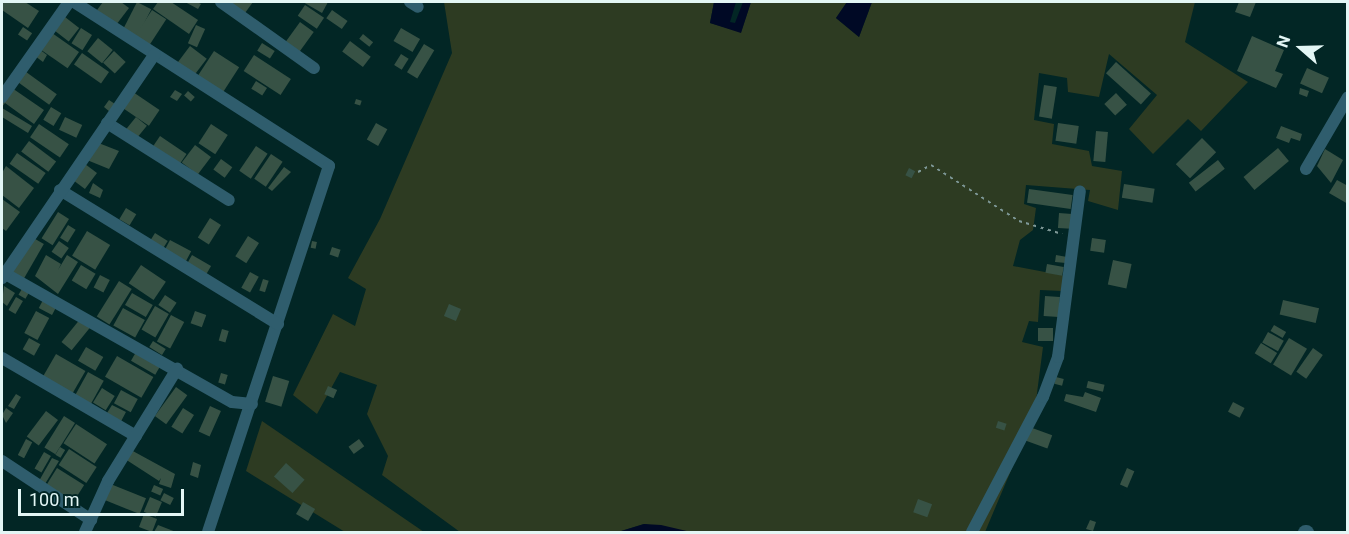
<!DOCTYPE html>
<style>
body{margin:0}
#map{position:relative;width:1349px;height:534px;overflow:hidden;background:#022625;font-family:Roboto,sans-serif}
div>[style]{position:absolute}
.green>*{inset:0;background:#2d3b22}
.water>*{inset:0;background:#000925}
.building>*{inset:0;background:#375245;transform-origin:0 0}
.path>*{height:2px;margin-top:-1px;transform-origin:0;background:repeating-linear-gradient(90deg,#7e9897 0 3px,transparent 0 7.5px)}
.minor>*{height:12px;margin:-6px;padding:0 6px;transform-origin:6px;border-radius:6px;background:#2f5d6d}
.tertiary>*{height:15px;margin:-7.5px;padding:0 7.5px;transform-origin:7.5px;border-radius:7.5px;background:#2f5d6d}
span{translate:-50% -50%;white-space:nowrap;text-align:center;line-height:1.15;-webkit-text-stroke:5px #022625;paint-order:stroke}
.frame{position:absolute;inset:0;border:3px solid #e3f6f5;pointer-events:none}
.north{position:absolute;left:1271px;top:18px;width:60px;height:60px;-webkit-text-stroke:4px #022625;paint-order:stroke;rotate:290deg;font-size:16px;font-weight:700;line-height:24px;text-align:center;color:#e3f6f5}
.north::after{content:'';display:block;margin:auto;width:21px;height:27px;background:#e3f6f5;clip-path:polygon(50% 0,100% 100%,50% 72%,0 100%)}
.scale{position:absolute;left:18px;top:489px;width:166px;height:27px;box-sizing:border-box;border:3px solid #e3f6f5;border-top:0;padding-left:8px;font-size:18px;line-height:21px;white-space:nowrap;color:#e3f6f5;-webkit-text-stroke:4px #022625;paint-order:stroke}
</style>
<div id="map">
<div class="green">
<i style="clip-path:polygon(444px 2px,714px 2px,710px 23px,741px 32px,751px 2px,847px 2px,836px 18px,859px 37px,872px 2px,1195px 2px,1185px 42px,1248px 82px,1201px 131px,1188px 119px,1153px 154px,1129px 129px,1157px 95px,1109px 54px,1099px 97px,1068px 92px,1067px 78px,1039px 73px,1034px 120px,1054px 124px,1052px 144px,1089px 151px,1092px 166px,1122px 171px,1118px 210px,1088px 201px,1090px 190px,1026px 185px,1024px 204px,1036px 208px,1033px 230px,1020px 240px,1013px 266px,1066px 276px,1062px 291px,1040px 290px,1038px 322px,1029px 321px,1022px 342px,1043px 347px,1034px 416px,985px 532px,691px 532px,644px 524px,618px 532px,460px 532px,382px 475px,388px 456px,367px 414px,377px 385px,340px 372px,317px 414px,293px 395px,333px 314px,355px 326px,366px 289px,348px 278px,380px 219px,452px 53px)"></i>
<i style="clip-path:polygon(262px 421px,424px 532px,345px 532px,246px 471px)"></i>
</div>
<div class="water">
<i style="clip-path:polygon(714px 2px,736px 2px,730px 22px,735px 23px,743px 2px,751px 2px,741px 33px,710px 23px)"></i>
<i style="clip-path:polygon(847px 2px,872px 2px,859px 37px,836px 18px)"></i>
<i style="clip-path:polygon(644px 524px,661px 525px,691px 532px,618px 532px)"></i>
</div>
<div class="building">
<i style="clip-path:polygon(2px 2px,25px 2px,39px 11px,28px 28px,2px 10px)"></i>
<i style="clip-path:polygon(103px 2px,121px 2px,129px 8px,116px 25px,97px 10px)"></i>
<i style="left:137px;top:2px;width:16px;height:34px;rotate:27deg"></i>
<i style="clip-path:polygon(158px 2px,171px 2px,198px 20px,189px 34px,153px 9px)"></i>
<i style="clip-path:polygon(185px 2px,197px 2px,201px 4px,198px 9px)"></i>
<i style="clip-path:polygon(228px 2px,253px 2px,245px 13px)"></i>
<i style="clip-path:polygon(303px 2px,328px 2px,322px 13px)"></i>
<i style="clip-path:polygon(1239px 2px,1256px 2px,1250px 17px,1235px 12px)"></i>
<i style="left:305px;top:5px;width:23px;height:13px;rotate:34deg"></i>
<i style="left:152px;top:10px;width:17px;height:32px;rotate:33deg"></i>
<i style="left:332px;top:10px;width:19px;height:10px;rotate:35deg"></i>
<i style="left:65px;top:17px;width:18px;height:17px;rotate:38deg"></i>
<i style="left:300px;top:22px;width:17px;height:24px;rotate:36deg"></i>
<i style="left:196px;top:25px;width:10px;height:20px;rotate:24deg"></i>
<i style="left:23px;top:27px;width:11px;height:9px;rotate:34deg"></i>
<i style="left:81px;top:28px;width:13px;height:18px;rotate:32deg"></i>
<i style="left:401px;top:28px;width:22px;height:15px;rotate:30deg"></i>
<i style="left:52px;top:33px;width:33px;height:20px;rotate:35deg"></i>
<i style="left:363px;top:34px;width:13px;height:6px;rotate:39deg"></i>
<i style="clip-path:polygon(1252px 36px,1284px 50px,1275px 71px,1283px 74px,1276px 88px,1237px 71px)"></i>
<i style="left:98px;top:38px;width:19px;height:17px;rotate:39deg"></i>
<i style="left:350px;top:41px;width:26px;height:13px;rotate:37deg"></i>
<i style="left:262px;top:43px;width:15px;height:9px;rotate:32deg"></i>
<i style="left:424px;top:44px;width:12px;height:33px;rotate:31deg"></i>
<i style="left:190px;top:46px;width:21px;height:24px;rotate:37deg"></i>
<i style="clip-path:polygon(39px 49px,47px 55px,43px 62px,35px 56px)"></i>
<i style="left:114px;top:51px;width:16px;height:16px;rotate:43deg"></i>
<i style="left:214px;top:51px;width:30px;height:35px;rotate:33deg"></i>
<i style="left:82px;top:53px;width:33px;height:14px;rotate:35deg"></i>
<i style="left:401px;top:54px;width:9px;height:13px;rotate:32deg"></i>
<i style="left:254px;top:55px;width:44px;height:19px;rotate:33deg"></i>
<i style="left:1116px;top:62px;width:47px;height:15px;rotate:42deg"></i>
<i style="left:1307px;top:68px;width:24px;height:17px;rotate:24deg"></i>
<i style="left:22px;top:69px;width:43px;height:13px;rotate:36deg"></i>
<i style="left:256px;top:81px;width:13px;height:9px;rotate:32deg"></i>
<i style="left:1044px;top:85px;width:13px;height:32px;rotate:9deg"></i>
<i style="clip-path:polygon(12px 88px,44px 110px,34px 124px,5px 103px,2px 107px,2px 101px)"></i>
<i style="clip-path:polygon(1300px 88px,1309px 91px,1307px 97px,1299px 94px)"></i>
<i style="clip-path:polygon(175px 90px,182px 94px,177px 101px,170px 97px)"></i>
<i style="left:188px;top:91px;width:9px;height:6px;rotate:41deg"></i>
<i style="left:133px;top:92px;width:32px;height:19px;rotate:34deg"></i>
<i style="left:1116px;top:93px;width:16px;height:16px;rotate:47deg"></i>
<i style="left:356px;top:99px;width:6px;height:5px;rotate:18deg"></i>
<i style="clip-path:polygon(109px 100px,115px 104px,110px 112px,104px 107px)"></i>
<i style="left:51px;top:107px;width:12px;height:15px;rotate:31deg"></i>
<i style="clip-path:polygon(2px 108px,32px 126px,28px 133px,2px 117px)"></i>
<i style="left:65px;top:117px;width:19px;height:14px;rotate:25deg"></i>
<i style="left:136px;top:117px;width:14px;height:20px;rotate:39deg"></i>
<i style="left:376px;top:123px;width:13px;height:19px;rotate:29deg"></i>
<i style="left:1058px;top:123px;width:21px;height:18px;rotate:8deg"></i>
<i style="left:39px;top:124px;width:36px;height:16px;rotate:34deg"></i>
<i style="left:211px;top:124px;width:20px;height:23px;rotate:33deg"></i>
<i style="clip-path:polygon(1281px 126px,1302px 134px,1300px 141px,1291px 138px,1289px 143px,1276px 138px)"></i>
<i style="left:1096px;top:131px;width:12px;height:30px;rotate:5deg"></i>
<i style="left:160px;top:136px;width:32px;height:19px;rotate:34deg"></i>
<i style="left:1202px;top:138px;width:20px;height:37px;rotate:45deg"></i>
<i style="left:29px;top:141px;width:34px;height:13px;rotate:37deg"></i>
<i style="clip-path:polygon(96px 142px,119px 151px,109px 169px,87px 160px)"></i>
<i style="left:195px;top:145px;width:20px;height:22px;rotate:37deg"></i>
<i style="left:256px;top:146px;width:14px;height:30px;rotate:34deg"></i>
<i style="left:1278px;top:148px;width:17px;height:45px;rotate:50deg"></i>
<i style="clip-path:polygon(1325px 149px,1343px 160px,1331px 183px,1317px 166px)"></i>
<i style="left:17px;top:153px;width:35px;height:13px;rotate:35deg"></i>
<i style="left:271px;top:154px;width:14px;height:30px;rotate:34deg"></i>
<i style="left:221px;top:159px;width:14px;height:13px;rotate:36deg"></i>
<i style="left:1218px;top:160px;width:11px;height:37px;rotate:52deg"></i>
<i style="left:85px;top:164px;width:15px;height:20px;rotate:37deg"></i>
<i style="clip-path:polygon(6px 166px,34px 188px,19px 208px,2px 195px,2px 173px)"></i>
<i style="clip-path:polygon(284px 167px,291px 172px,272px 191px,268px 188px)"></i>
<i style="left:909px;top:168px;width:7px;height:8px;rotate:27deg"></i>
<i style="clip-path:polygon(1337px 180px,1348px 186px,1348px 204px,1329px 193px)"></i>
<i style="clip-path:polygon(93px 183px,103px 190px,100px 198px,89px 193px)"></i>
<i style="left:1124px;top:184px;width:31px;height:14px;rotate:9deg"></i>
<i style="left:1029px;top:189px;width:44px;height:14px;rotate:8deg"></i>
<i style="clip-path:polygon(2px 199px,20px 212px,6px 231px,2px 228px)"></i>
<i style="left:126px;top:208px;width:12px;height:13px;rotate:31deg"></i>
<i style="left:58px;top:212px;width:13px;height:31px;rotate:32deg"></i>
<i style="left:1059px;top:213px;width:13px;height:15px;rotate:4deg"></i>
<i style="left:210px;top:218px;width:13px;height:23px;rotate:32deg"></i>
<i style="left:68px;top:225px;width:9px;height:15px;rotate:32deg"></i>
<i style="left:87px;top:231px;width:27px;height:29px;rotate:31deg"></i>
<i style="left:155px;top:233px;width:15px;height:16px;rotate:32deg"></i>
<i style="left:30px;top:236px;width:16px;height:41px;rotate:30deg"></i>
<i style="left:248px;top:236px;width:13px;height:24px;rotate:32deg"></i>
<i style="left:1092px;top:238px;width:14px;height:13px;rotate:8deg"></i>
<i style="left:170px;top:240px;width:24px;height:18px;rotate:28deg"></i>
<i style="left:59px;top:241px;width:12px;height:13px;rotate:35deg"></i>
<i style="left:312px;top:241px;width:5px;height:7px;rotate:11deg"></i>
<i style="left:332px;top:247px;width:9px;height:8px;rotate:18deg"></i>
<i style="clip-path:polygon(46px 255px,61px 264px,58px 270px,67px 255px,78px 262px,58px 294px,35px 276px)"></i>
<i style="left:192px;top:255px;width:22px;height:17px;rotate:30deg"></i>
<i style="clip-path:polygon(1056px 255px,1067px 257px,1066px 263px,1055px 262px)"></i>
<i style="left:1113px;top:260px;width:19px;height:25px;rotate:12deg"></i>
<i style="left:1047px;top:264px;width:17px;height:9px;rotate:10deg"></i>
<i style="left:81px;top:265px;width:17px;height:18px;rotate:31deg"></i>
<i style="left:141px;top:265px;width:30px;height:22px;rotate:34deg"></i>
<i style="left:250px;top:272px;width:10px;height:18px;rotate:29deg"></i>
<i style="left:100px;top:275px;width:11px;height:14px;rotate:27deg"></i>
<i style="left:263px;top:279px;width:6px;height:12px;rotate:18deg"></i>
<i style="left:119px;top:281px;width:15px;height:42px;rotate:32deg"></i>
<i style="clip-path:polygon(4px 286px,15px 293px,7px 306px,2px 302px)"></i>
<i style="left:23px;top:287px;width:8px;height:9px;rotate:30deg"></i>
<i style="left:132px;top:293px;width:24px;height:14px;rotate:30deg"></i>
<i style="left:165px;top:295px;width:14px;height:12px;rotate:34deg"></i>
<i style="left:1045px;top:296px;width:15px;height:20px;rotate:4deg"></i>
<i style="left:16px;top:297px;width:8px;height:15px;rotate:30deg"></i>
<i style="left:43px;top:300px;width:15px;height:9px;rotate:28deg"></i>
<i style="left:1283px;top:300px;width:37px;height:15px;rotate:13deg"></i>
<i style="left:449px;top:304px;width:13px;height:13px;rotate:23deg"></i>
<i style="left:155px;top:306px;width:16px;height:27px;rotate:30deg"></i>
<i style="left:123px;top:308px;width:25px;height:20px;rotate:29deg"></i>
<i style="left:36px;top:311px;width:15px;height:25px;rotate:28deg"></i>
<i style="left:195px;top:311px;width:12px;height:13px;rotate:20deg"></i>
<i style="left:171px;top:315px;width:15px;height:30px;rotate:28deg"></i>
<i style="left:81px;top:318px;width:13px;height:31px;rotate:39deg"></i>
<i style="left:1274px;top:325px;width:14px;height:7px;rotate:30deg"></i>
<i style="left:1038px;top:328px;width:15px;height:13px"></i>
<i style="left:222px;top:329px;width:7px;height:12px;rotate:16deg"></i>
<i style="left:1268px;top:332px;width:18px;height:12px;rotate:29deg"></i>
<i style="left:29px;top:338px;width:13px;height:13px;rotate:29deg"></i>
<i style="left:1289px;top:338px;width:21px;height:31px;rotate:31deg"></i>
<i style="left:153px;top:341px;width:15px;height:7px;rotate:32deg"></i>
<i style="left:1261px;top:343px;width:19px;height:12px;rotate:32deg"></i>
<i style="left:86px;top:347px;width:20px;height:16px;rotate:30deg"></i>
<i style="left:1313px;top:348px;width:12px;height:29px;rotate:35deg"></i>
<i style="left:136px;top:352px;width:28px;height:10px;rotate:30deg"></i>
<i style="left:56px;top:354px;width:34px;height:35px;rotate:30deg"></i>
<i style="left:117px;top:356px;width:42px;height:24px;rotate:30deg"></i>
<i style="left:88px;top:372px;width:18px;height:34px;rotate:29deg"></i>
<i style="left:221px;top:373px;width:7px;height:10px;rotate:16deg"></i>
<i style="left:273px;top:376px;width:17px;height:27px;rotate:17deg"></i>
<i style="left:1056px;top:377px;width:8px;height:7px;rotate:14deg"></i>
<i style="left:1088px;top:381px;width:17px;height:7px;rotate:13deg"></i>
<i style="left:328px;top:386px;width:10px;height:9px;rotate:24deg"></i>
<i style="left:176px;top:387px;width:14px;height:36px;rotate:36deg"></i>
<i style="left:102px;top:388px;width:15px;height:17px;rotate:32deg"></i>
<i style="left:121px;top:390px;width:19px;height:15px;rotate:28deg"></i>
<i style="clip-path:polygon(1085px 392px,1101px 398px,1096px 412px,1064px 401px,1066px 394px,1083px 397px)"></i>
<i style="clip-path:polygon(16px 394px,21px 397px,14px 409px,8px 406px)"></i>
<i style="left:1233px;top:402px;width:13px;height:11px;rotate:27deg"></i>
<i style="clip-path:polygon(112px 405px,126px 412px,118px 427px,107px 413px)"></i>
<i style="left:210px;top:406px;width:12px;height:28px;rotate:24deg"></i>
<i style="clip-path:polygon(6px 408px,13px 413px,6px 423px,2px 415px)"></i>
<i style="left:183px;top:408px;width:13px;height:22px;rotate:32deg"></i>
<i style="left:46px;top:411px;width:15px;height:32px;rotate:37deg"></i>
<i style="left:64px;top:416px;width:13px;height:37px;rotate:32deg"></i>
<i style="left:998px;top:421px;width:9px;height:7px;rotate:18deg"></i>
<i style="left:76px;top:424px;width:37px;height:23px;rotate:33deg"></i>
<i style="left:1024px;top:425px;width:30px;height:14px;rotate:20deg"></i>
<i style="left:26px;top:439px;width:7px;height:18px;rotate:27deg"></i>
<i style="left:359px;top:439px;width:9px;height:13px;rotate:54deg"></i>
<i style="left:60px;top:447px;width:6px;height:9px;rotate:31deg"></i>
<i style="left:69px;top:449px;width:33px;height:19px;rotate:33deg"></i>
<i style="clip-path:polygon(131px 450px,175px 474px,171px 488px,159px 484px,161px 478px,159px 481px,125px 459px)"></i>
<i style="left:44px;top:452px;width:8px;height:19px;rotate:30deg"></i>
<i style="clip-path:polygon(52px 458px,59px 461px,45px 484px,39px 481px)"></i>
<i style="clip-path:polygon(193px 462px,201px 465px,198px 478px,190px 475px)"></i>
<i style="left:286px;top:463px;width:25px;height:18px;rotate:42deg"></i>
<i style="left:57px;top:468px;width:32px;height:22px;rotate:32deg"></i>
<i style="left:1127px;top:468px;width:8px;height:18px;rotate:23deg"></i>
<i style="left:108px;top:483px;width:41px;height:17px;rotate:22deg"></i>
<i style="left:154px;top:485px;width:10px;height:7px;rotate:24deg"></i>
<i style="left:164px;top:493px;width:11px;height:8px;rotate:27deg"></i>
<i style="left:150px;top:497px;width:13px;height:16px;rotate:23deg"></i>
<i style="left:918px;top:499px;width:15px;height:14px;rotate:20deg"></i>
<i style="left:303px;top:502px;width:14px;height:14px;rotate:30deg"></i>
<i style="left:144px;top:514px;width:14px;height:14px;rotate:21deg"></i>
<i style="clip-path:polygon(1090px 520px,1096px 522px,1093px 531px,1086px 529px)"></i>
<i style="clip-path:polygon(158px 525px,176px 532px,154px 532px)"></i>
</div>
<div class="path">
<i style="left:918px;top:172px;width:15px;rotate:-28deg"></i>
<i style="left:931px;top:165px;width:104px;rotate:32.5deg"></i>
<i style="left:1019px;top:221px;width:45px;rotate:16.8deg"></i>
</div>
<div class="minor">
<i style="left:74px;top:2px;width:303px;rotate:32.7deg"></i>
<i style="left:329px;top:166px;width:385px;rotate:108.3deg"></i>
<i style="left:221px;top:2px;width:114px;rotate:35.4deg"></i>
<i style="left:410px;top:2px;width:9px;rotate:32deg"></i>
<i style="left:2px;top:97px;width:116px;rotate:-54.8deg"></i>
<i style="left:107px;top:123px;width:144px;rotate:32.3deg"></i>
<i style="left:1306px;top:169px;width:83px;rotate:-59.7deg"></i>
<i style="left:60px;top:190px;width:256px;rotate:31.6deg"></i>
<i style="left:2px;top:272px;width:264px;rotate:29.5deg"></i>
<i style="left:232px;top:402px;width:20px;rotate:6deg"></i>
<i style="left:2px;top:278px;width:271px;rotate:-55.7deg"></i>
<i style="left:2px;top:358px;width:155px;rotate:30.2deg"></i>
<i style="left:2px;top:461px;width:107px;rotate:33.5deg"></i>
<i style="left:85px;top:532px;width:56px;rotate:-65.7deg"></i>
<i style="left:108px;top:481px;width:132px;rotate:-58.4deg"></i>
<i style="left:972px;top:532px;width:153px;rotate:-62.3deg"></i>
<i style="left:1043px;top:397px;width:43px;rotate:-69.4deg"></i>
<i style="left:1058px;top:357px;width:167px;rotate:-82.5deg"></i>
</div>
<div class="tertiary">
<i style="left:1305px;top:532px;width:1px"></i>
</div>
<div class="frame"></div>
<div class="north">N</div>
<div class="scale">100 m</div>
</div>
